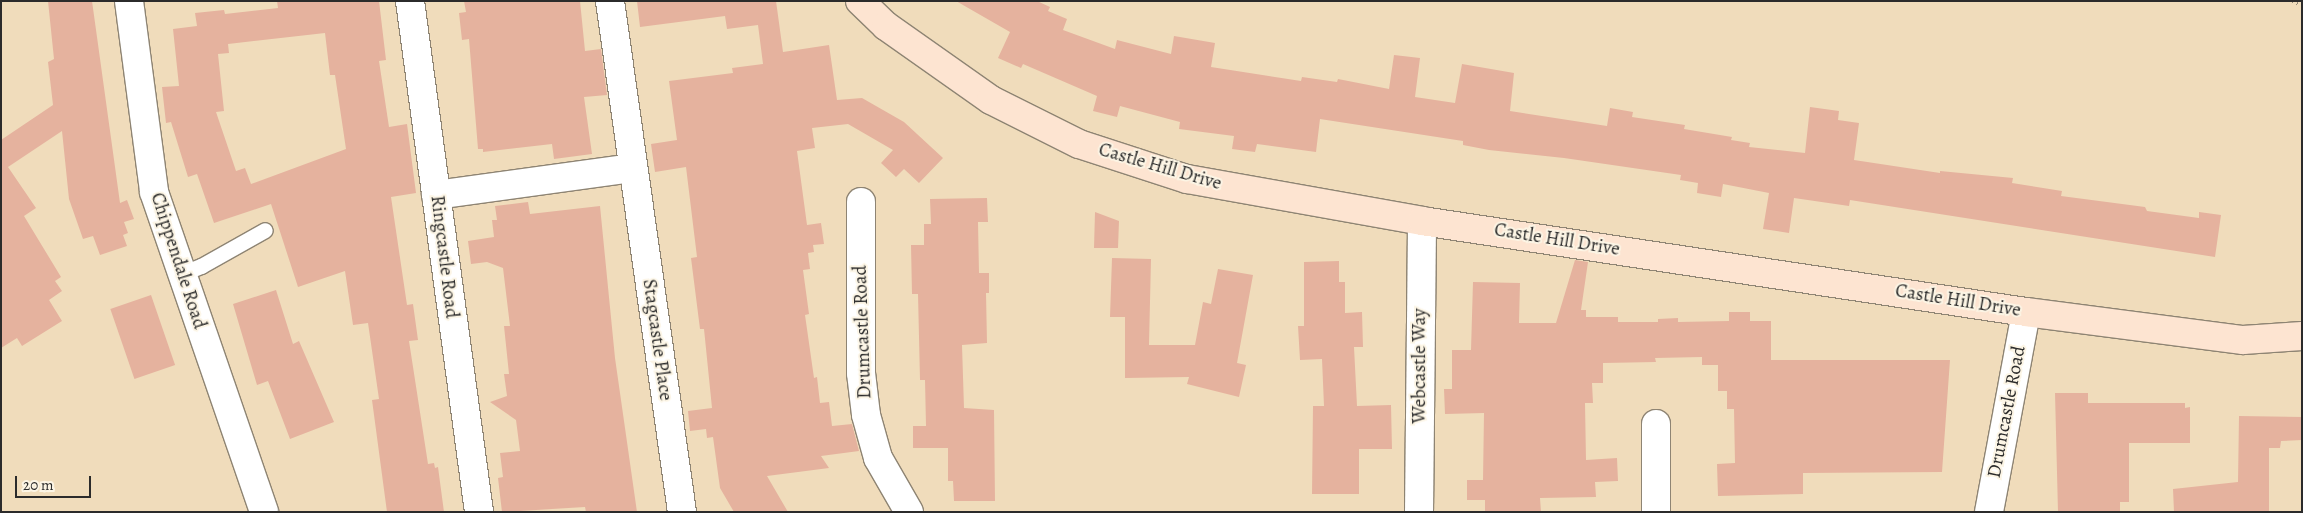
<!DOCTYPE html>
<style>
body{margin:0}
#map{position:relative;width:2303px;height:513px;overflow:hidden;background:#f0dcbb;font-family:Alegreya,serif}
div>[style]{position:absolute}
.building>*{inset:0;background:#e5b29e;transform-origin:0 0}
.path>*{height:3px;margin-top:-1.5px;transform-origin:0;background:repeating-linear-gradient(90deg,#8e8473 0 1px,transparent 0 5px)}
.roads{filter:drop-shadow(1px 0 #8e8473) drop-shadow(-1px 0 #8e8473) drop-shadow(0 1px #8e8473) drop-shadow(0 -1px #8e8473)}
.lane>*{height:15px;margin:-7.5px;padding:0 7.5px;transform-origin:7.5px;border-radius:7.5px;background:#fff}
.street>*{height:28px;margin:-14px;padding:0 14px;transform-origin:14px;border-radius:14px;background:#fff}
.secondary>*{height:28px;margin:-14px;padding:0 14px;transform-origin:14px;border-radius:14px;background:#fde4d1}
span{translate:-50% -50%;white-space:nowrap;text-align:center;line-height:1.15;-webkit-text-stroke:4px #fcf5e5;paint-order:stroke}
.street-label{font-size:19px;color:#2b2b2b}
.frame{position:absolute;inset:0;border:2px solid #2b2b2b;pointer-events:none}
.scale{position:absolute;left:15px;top:476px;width:76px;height:22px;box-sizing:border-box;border:2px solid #2b2b2b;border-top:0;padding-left:6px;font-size:15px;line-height:18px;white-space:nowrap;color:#2b2b2b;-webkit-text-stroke:4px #fcf5e5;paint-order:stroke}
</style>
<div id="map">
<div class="building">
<i style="clip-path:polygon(48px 1px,92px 1px,120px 203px,127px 200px,134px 219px,124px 222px,128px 233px,123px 235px,127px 246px,100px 255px,93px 236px,83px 239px,69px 199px,62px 131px,8px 167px,36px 208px,24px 216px,61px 277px,55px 281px,62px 291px,49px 300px,62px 321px,22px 346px,17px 338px,1px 348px,1px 140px,53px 105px,48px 62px,54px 59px)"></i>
<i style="clip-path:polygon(evenodd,277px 1px,379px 1px,386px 60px,379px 61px,389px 127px,407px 124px,416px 193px,391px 197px,407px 305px,413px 304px,418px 340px,409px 341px,428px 464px,434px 463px,435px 468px,438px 467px,444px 512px,387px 512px,372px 400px,379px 399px,368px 323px,353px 325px,345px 271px,298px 287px,271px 204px,214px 223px,197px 174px,188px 177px,171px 122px,166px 123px,162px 87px,179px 86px,173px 29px,197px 26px,195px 13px,224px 10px,225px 14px,278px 8px,277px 1px,325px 33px,330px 75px,335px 75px,346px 149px,251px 184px,245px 168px,236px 171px,216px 112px,224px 111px,218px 54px,229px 53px,228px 44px,325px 33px)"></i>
<i style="clip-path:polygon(464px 1px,580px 1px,585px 51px,601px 49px,607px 95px,584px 97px,592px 154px,554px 159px,552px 144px,483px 152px,483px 149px,478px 149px,469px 39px,462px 40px,459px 13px,466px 12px)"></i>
<i style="clip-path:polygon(637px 1px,776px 1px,783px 52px,829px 45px,837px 100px,862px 98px,904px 122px,943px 158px,919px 183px,904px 169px,896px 177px,881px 163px,893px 150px,848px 124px,812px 128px,815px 148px,797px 151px,807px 225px,821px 223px,824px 244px,813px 245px,814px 252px,808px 253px,810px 269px,803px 270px,809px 314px,805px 315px,814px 378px,817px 377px,820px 403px,829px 402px,832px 426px,852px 424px,859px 451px,821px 456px,829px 468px,767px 476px,788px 512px,734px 512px,720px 488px,713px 437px,707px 438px,706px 429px,690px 431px,688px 411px,712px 408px,704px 329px,700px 329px,691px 258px,697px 257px,686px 167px,655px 172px,651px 144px,677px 140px,669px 81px,733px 73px,732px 68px,763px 64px,758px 25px,727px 29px,725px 16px,640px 27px)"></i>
<i style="clip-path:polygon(956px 1px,1037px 1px,1050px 7px,1048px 11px,1067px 19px,1063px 30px,1115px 49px,1117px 40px,1171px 54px,1174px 36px,1215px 43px,1211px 67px,1301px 81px,1302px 77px,1337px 82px,1338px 79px,1389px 89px,1394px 55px,1420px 58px,1415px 97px,1455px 103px,1462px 64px,1514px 73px,1510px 111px,1607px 126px,1610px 108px,1633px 112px,1632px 117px,1685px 125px,1684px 129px,1732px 137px,1731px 140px,1750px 143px,1749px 147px,1805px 153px,1810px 107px,1839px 111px,1838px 120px,1859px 123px,1854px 160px,1940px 173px,1940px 171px,2013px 178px,2012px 183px,2062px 191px,2061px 196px,2145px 207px,2147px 211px,2199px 218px,2199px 212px,2221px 215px,2215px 257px,1850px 200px,1849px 206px,1794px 198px,1789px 233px,1763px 229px,1769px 193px,1723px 184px,1721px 197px,1697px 193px,1698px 183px,1680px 180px,1681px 175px,1564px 158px,1489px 150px,1463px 145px,1463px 141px,1320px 119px,1316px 152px,1257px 144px,1255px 152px,1232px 149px,1234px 136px,1179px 129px,1180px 122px,1120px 106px,1117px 117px,1093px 111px,1097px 96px,1023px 64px,1021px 68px,998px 58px,1010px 32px)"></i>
<i style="clip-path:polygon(987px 198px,988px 222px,978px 222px,979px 273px,989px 273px,989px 293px,986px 293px,987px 343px,962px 345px,964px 408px,994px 410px,995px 501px,954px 501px,953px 481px,948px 481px,948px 448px,913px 448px,913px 426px,926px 426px,925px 380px,920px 380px,918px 294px,912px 294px,911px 245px,924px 245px,924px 224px,931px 224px,930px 199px)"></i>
<i style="clip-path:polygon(528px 202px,530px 214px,600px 206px,615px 358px,637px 512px,586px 512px,585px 507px,502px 512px,498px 478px,503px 477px,500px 453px,520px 451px,516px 420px,490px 402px,507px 396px,504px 374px,509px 374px,504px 326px,510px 326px,503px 268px,487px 262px,471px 264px,468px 241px,494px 237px,492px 220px,497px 220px,495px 206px)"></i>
<i style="clip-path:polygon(1095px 212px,1119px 221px,1118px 248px,1094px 248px)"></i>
<i style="clip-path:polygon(1112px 258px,1151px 259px,1149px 345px,1195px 345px,1203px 302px,1211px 304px,1218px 269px,1253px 275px,1237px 363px,1246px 365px,1239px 397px,1187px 384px,1189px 377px,1125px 378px,1125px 317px,1110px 317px)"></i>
<i style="clip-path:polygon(1575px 260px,1588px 262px,1581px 310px,1586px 310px,1586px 317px,1618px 317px,1618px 322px,1658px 322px,1658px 319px,1678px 318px,1678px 322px,1729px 321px,1729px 312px,1750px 312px,1750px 321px,1771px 321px,1771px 360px,1950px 360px,1942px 472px,1803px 473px,1803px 494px,1718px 496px,1717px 464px,1735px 463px,1734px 409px,1727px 409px,1727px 391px,1718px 391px,1718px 365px,1702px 365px,1702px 357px,1655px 358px,1656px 362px,1603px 363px,1603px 383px,1592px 383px,1593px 403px,1585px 403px,1586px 460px,1617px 458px,1618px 481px,1595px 482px,1596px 497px,1540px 498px,1541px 512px,1485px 512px,1485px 500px,1467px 500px,1467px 480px,1483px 480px,1484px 413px,1445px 414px,1444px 389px,1452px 389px,1452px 350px,1471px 350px,1473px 282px,1520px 283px,1519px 323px,1556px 323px)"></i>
<i style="clip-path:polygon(1339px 261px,1339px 282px,1345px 282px,1345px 313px,1362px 312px,1363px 347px,1354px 347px,1357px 406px,1391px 405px,1392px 449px,1359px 449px,1359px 494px,1312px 494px,1313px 406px,1324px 406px,1322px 359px,1300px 360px,1298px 326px,1304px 326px,1304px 262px)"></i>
<i style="clip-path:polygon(276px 290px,293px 344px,299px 341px,334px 422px,290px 439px,268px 381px,257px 385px,233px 304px)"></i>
<i style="left:151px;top:295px;width:74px;height:43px;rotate:71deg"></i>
<i style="clip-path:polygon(2055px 393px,2088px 393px,2088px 403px,2185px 403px,2185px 408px,2190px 407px,2190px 443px,2129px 443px,2129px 502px,2120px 502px,2120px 512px,2058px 512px)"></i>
<i style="clip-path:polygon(2239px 416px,2302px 417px,2302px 440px,2281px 441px,2280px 448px,2269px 448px,2269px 512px,2174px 512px,2173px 489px,2238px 482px)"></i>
</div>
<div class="path">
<i style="left:2292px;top:1px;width:11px;rotate:22deg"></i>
</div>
<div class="roads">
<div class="lane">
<i style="left:181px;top:274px;width:22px;rotate:-22deg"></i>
<i style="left:201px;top:266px;width:73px;rotate:-29.4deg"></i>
</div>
<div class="street">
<i style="left:129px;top:1px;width:193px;rotate:82.5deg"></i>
<i style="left:154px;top:192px;width:338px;rotate:71deg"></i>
<i style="left:410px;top:1px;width:516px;rotate:82.31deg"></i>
<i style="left:610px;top:1px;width:516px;rotate:81.98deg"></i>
<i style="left:436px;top:195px;width:198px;rotate:-7.8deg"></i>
<i style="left:861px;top:202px;width:171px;rotate:90deg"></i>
<i style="left:861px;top:373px;width:42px;rotate:83.2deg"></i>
<i style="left:866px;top:415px;width:45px;rotate:74.4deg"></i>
<i style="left:878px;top:458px;width:62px;rotate:60.1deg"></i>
<i style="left:1656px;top:424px;width:88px;rotate:90deg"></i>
<i style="left:1419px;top:512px;width:291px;rotate:-89.4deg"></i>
<i style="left:1989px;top:512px;width:203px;rotate:-79.5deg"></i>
</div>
<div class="secondary">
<i style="left:860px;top:1px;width:36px;rotate:44deg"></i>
<i style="left:886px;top:26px;width:128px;rotate:35.2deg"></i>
<i style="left:991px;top:100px;width:98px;rotate:26.6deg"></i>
<i style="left:1079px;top:144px;width:114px;rotate:18deg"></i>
<i style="left:1187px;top:179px;width:239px;rotate:10.1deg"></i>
<i style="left:1422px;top:221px;width:611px;rotate:8.57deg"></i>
<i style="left:2026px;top:312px;width:219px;rotate:7.4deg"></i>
<i style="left:2243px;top:340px;width:59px;rotate:-3.9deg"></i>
</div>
</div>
<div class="street-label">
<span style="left:1160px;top:167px;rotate:16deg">Castle Hill Drive</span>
<span style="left:1557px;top:240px;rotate:9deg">Castle Hill Drive</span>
<span style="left:444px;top:257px;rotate:83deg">Ringcastle Road</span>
<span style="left:178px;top:261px;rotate:72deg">Chippendale Road</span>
<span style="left:1958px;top:301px;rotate:9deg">Castle Hill Drive</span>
<span style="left:863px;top:332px;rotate:-92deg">Drumcastle Road</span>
<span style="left:657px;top:340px;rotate:82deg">Stagcastle Place</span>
<span style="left:1420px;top:366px;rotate:-90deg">Webcastle Way</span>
<span style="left:2007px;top:412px;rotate:-79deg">Drumcastle Road</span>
</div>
<div class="frame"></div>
<div class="scale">20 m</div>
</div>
